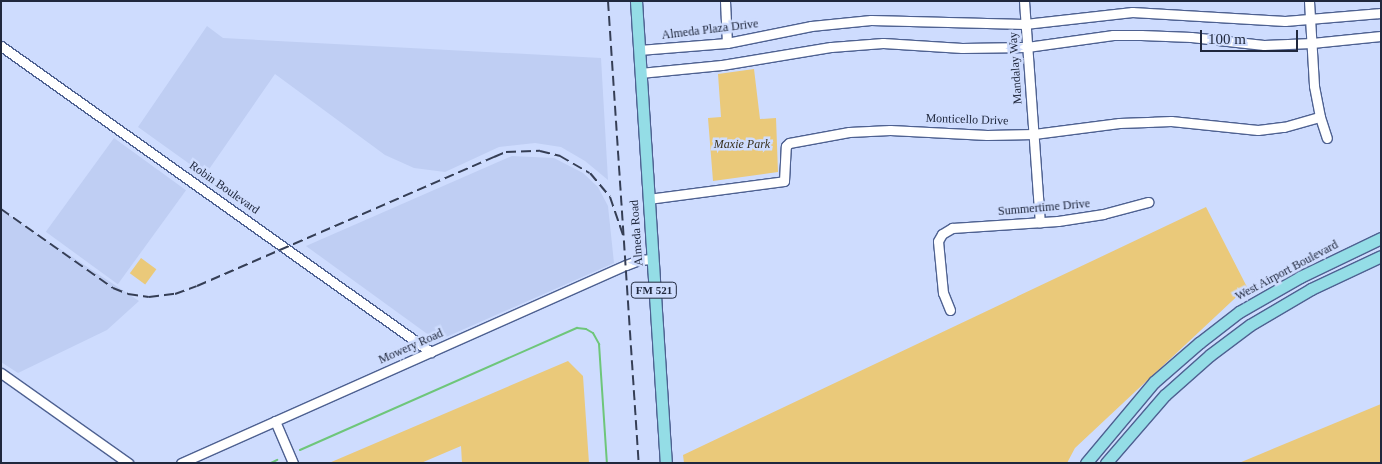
<!DOCTYPE html>
<style>
body{margin:0}
#map{position:relative;width:1382px;height:464px;overflow:hidden;background:#cedcfe;font-family:"Times New Roman",serif}
div>[style]{position:absolute}
.built>*{inset:0;background:#bfcef3;transform-origin:0 0}
.green>*{inset:0;background:#eac97a;transform-origin:0 0}
.stream>*{height:2px;margin:-1px;padding:0 1px;transform-origin:1px;border-radius:1px;background:#6ec67a}
.roads{filter:drop-shadow(1px 0 #4e6191) drop-shadow(-1px 0 #4e6191) drop-shadow(0 1px #4e6191) drop-shadow(0 -1px #4e6191)}
.minor>*{height:9px;margin:-4.5px;padding:0 4.5px;transform-origin:4.5px;border-radius:4.5px;background:#fff}
.major>*{height:11px;margin:-5.5px;padding:0 5.5px;transform-origin:5.5px;border-radius:5.5px;background:#94dde6}
.rail>*{height:2px;margin-top:-1px;transform-origin:0;background:repeating-linear-gradient(90deg,#353e55 0 10px,transparent 0 15px)}
span{translate:-50% -50%;white-space:nowrap;text-align:center;line-height:1.15;-webkit-text-stroke:5px #cedcfe;paint-order:stroke}
.shield-label span{padding:1px 4px;background:#cedcfe;border:1px solid;border-radius:4px;-webkit-text-stroke-width:0}
.shield-label{font-size:11px;color:#20283d;font-weight:700}
.street-label{font-size:12px;color:#20283d}
.park-label{font-size:12px;color:#38301d;font-style:italic}
.frame{position:absolute;inset:0;border:2px solid #20283d;pointer-events:none}
.scale{position:absolute;left:1200px;top:30px;width:98px;height:22px;box-sizing:border-box;border:2px solid #20283d;border-top:0;padding-left:6px;font-size:15px;line-height:18px;white-space:nowrap;color:#20283d;-webkit-text-stroke:4px #cedcfe;paint-order:stroke}
</style>
<div id="map">
<div class="built">
<i style="clip-path:polygon(207px 26px,223px 38px,601px 58px,608px 180px,585px 161px,561px 147px,535px 143px,499px 147px,445px 172px,414px 168px,385px 155px,275px 74px,205px 175px,138px 127px)"></i>
<i style="left:114px;top:138px;width:89px;height:116px;rotate:36deg"></i>
<i style="clip-path:polygon(512px 156px,554px 158px,583px 173px,598px 187px,608px 206px,614px 263px,437px 341px,306px 246px)"></i>
<i style="clip-path:polygon(1px 210px,139px 301px,107px 330px,18px 373px,1px 362px)"></i>
</div>
<div class="green">
<i style="clip-path:polygon(754px 69px,760px 119px,776px 118px,778px 172px,713px 181px,708px 118px,721px 117px,718px 74px)"></i>
<i style="clip-path:polygon(1206px 207px,1247px 287px,1075px 448px,1067px 463px,684px 463px,683px 455px)"></i>
<i style="left:141px;top:258px;width:19px;height:19px;rotate:36deg"></i>
<i style="clip-path:polygon(568px 361px,583px 376px,589px 463px,462px 463px,461px 446px,421px 463px,329px 463px)"></i>
<i style="clip-path:polygon(1381px 404px,1381px 463px,1239px 463px)"></i>
</div>
<div class="stream">
<i style="left:300px;top:450px;width:303px;rotate:-23.8deg"></i>
<i style="left:577px;top:328px;width:9px;rotate:6deg"></i>
<i style="left:586px;top:329px;width:8px;rotate:30deg"></i>
<i style="left:593px;top:333px;width:13px;rotate:61deg"></i>
<i style="left:599px;top:344px;width:119px;rotate:86.2deg"></i>
<i style="left:271px;top:463px;width:7px;rotate:-27deg"></i>
</div>
<div class="roads">
<div class="minor">
<i style="left:725px;top:1px;width:42px;rotate:87.3deg"></i>
<i style="left:1024px;top:1px;width:222px;rotate:85.9deg"></i>
<i style="left:1309px;top:1px;width:85px;rotate:86.6deg"></i>
<i style="left:1314px;top:86px;width:32px;rotate:79deg"></i>
<i style="left:1320px;top:117px;width:22px;rotate:72deg"></i>
<i style="left:1px;top:46px;width:528px;rotate:35.44deg"></i>
<i style="left:639px;top:50px;width:88px;rotate:-4.5deg"></i>
<i style="left:727px;top:43px;width:86px;rotate:-11.4deg"></i>
<i style="left:811px;top:26px;width:60px;rotate:-5.7deg"></i>
<i style="left:871px;top:20px;width:154px;rotate:1.5deg"></i>
<i style="left:1025px;top:24px;width:108px;rotate:-6.4deg"></i>
<i style="left:1132px;top:12px;width:153px;rotate:3.4deg"></i>
<i style="left:1285px;top:21px;width:96px;rotate:-4.8deg"></i>
<i style="left:640px;top:73px;width:82px;rotate:-5.6deg"></i>
<i style="left:722px;top:65px;width:110px;rotate:-9.4deg"></i>
<i style="left:831px;top:47px;width:52px;rotate:-4.4deg"></i>
<i style="left:883px;top:43px;width:79px;rotate:3.6deg"></i>
<i style="left:962px;top:48px;width:65px;rotate:-0.9deg"></i>
<i style="left:1027px;top:47px;width:87px;rotate:-7.9deg"></i>
<i style="left:1113px;top:35px;width:28px"></i>
<i style="left:1141px;top:35px;width:50px;rotate:2.3deg"></i>
<i style="left:1191px;top:37px;width:73px;rotate:6.3deg"></i>
<i style="left:1264px;top:45px;width:48px;rotate:-2.4deg"></i>
<i style="left:1312px;top:43px;width:69px;rotate:-5.8deg"></i>
<i style="left:648px;top:199px;width:137px;rotate:-7.5deg"></i>
<i style="left:784px;top:181px;width:35px;rotate:-87deg"></i>
<i style="left:786px;top:146px;width:4px;rotate:-45deg"></i>
<i style="left:789px;top:143px;width:61px;rotate:-10.4deg"></i>
<i style="left:849px;top:132px;width:41px;rotate:-2.8deg"></i>
<i style="left:890px;top:130px;width:97px;rotate:3deg"></i>
<i style="left:987px;top:135px;width:47px;rotate:-1.2deg"></i>
<i style="left:1034px;top:134px;width:86px;rotate:-7.4deg"></i>
<i style="left:1119px;top:123px;width:52px;rotate:-2.2deg"></i>
<i style="left:1171px;top:121px;width:87px;rotate:5.9deg"></i>
<i style="left:1258px;top:130px;width:26px;rotate:-7deg"></i>
<i style="left:1284px;top:127px;width:37px;rotate:-16deg"></i>
<i style="left:950px;top:310px;width:18px;rotate:-112deg"></i>
<i style="left:943px;top:293px;width:52px;rotate:-95.5deg"></i>
<i style="left:938px;top:241px;width:8px;rotate:-60deg"></i>
<i style="left:942px;top:234px;width:12px;rotate:-31deg"></i>
<i style="left:952px;top:228px;width:106px;rotate:-3.8deg"></i>
<i style="left:1058px;top:221px;width:46px;rotate:-8.8deg"></i>
<i style="left:1103px;top:214px;width:47px;rotate:-14.9deg"></i>
<i style="left:1px;top:373px;width:156px;rotate:35.3deg"></i>
<i style="left:275px;top:421px;width:46px;rotate:66.8deg"></i>
<i style="left:181px;top:463px;width:487px;rotate:-24deg"></i>
<i style="left:626px;top:265px;width:14px;rotate:-21deg"></i>
<i style="left:639px;top:260px;width:13px;rotate:-4deg"></i>
</div>
<div class="major">
<i style="left:636px;top:1px;width:463px;rotate:86.3deg"></i>
<i style="left:1086px;top:463px;width:106px;rotate:-50deg"></i>
<i style="left:1154px;top:382px;width:60px;rotate:-40.9deg"></i>
<i style="left:1199px;top:343px;width:51px;rotate:-37.8deg"></i>
<i style="left:1239px;top:312px;width:70px;rotate:-29.8deg"></i>
<i style="left:1300px;top:277px;width:90px;rotate:-25.7deg"></i>
<i style="left:1106px;top:463px;width:90px;rotate:-49.1deg"></i>
<i style="left:1165px;top:395px;width:60px;rotate:-41.6deg"></i>
<i style="left:1210px;top:355px;width:50px;rotate:-36.9deg"></i>
<i style="left:1250px;top:325px;width:71px;rotate:-30.5deg"></i>
<i style="left:1311px;top:289px;width:77px;rotate:-25.2deg"></i>
</div>
</div>
<div class="rail">
<i style="left:608px;top:1px;width:463px;rotate:86.2deg"></i>
<i style="left:1px;top:209px;width:137px;rotate:35.2deg"></i>
<i style="left:113px;top:288px;width:16px;rotate:22deg"></i>
<i style="left:128px;top:294px;width:21px;rotate:8deg"></i>
<i style="left:149px;top:297px;width:26px;rotate:-7deg"></i>
<i style="left:175px;top:294px;width:23px;rotate:-20deg"></i>
<i style="left:197px;top:286px;width:324px;rotate:-23.5deg"></i>
<i style="left:494px;top:157px;width:13px;rotate:-23deg"></i>
<i style="left:506px;top:152px;width:34px;rotate:-2deg"></i>
<i style="left:540px;top:151px;width:21px;rotate:14deg"></i>
<i style="left:560px;top:156px;width:34px;rotate:30deg"></i>
<i style="left:590px;top:173px;width:31px;rotate:50deg"></i>
<i style="left:610px;top:197px;width:43px;rotate:71.1deg"></i>
</div>
<div class="shield-label">
<span style="left:654px;top:290px">FM 521</span>
</div>
<div class="street-label">
<span style="left:710px;top:30px;rotate:-7deg">Almeda Plaza Drive</span>
<span style="left:1016px;top:68px;rotate:-94deg">Mandalay Way</span>
<span style="left:967px;top:120px;rotate:2deg">Monticello Drive</span>
<span style="left:224px;top:188px;rotate:35deg">Robin Boulevard</span>
<span style="left:1044px;top:208px;rotate:-5deg">Summertime Drive</span>
<span style="left:637px;top:233px;rotate:-94deg">Almeda Road</span>
<span style="left:1287px;top:271px;rotate:-28deg">West Airport Boulevard</span>
<span style="left:411px;top:347px;rotate:-24deg">Mowery Road</span>
</div>
<div class="park-label">
<span style="left:742px;top:145px">Maxie Park</span>
</div>
<div class="frame"></div>
<div class="scale">100 m</div>
</div>
